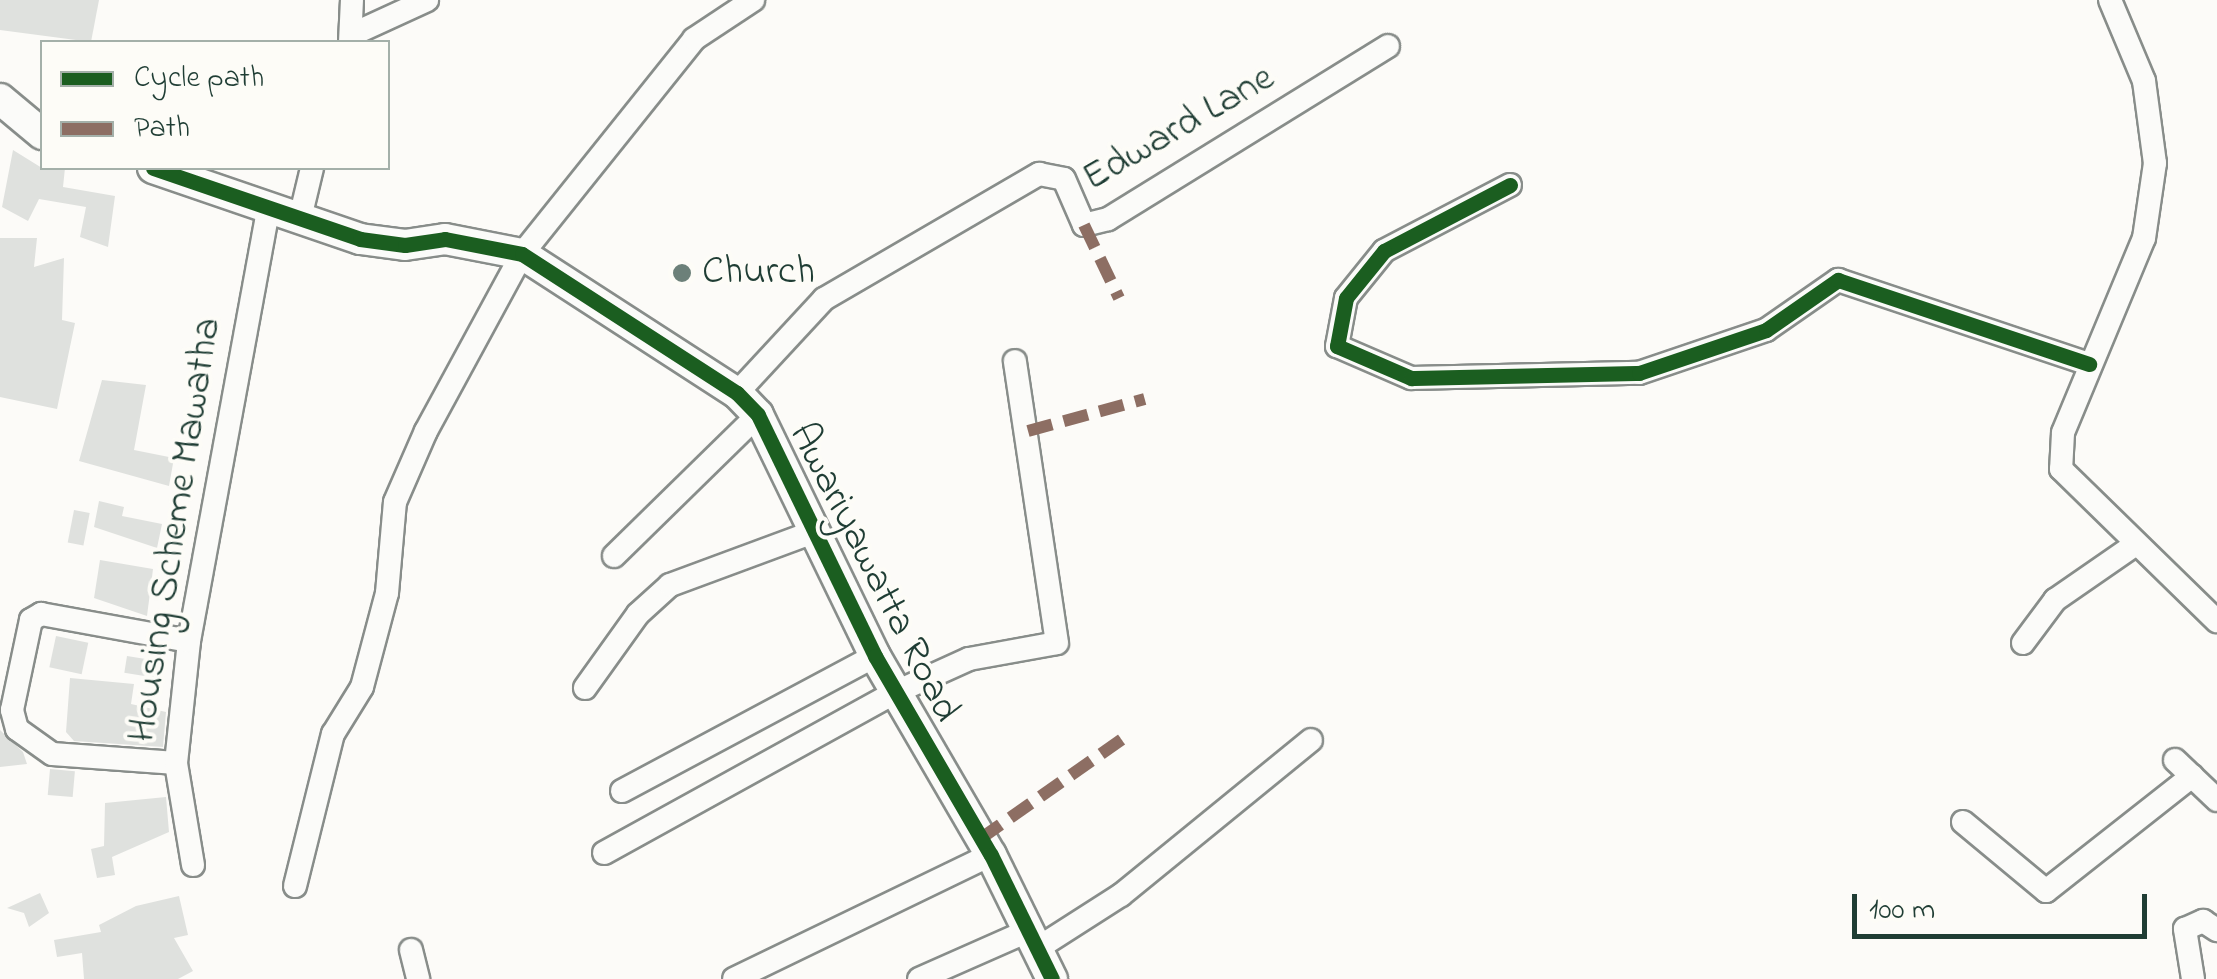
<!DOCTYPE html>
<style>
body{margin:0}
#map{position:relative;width:2217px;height:979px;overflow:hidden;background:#fcfbf8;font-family:"Indie Flower",sans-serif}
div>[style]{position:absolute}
.building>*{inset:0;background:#dfe1de;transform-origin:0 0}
.roads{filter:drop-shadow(2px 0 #888d8a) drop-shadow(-2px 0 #888d8a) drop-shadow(0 2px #888d8a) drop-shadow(0 -2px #888d8a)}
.minor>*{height:22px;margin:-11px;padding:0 11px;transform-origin:11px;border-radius:11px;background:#fbfbf9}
.tertiary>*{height:30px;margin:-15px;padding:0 15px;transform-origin:15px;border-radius:15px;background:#fbfbf9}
.quiet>*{height:12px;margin-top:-6px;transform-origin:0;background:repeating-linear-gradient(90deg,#8d6e63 0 25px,transparent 0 37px)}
.cycleway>*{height:15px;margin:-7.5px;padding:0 7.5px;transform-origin:7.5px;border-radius:7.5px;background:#1b5e20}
.dots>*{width:28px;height:28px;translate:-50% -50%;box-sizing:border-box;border:5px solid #fdfcf7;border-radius:50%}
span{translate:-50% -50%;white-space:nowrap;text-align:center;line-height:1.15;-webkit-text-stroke:8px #fdfcf7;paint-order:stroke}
.street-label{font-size:40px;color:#1f3d34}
.poi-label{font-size:40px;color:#1f3d34}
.left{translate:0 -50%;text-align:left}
.legend{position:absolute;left:40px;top:40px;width:350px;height:130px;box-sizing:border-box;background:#fdfcf7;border:2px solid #a4b0a9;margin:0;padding:12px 18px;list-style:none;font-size:30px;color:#1f3d34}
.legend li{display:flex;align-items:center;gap:20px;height:50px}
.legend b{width:50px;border:2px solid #a4b0a9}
.scale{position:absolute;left:1852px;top:894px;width:295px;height:45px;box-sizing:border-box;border:5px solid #1f3d34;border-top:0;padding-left:12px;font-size:30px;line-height:35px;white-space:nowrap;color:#1f3d34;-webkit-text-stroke:8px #fdfcf7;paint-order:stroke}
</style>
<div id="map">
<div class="building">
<i style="clip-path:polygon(0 0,99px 0,91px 42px,0 30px)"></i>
<i style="clip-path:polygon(13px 150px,42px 168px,65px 168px,63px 187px,115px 196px,108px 247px,80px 237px,86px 207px,39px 199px,28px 221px,2px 207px)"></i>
<i style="clip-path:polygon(0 238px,37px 238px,34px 267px,64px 258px,62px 320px,75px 323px,57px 409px,0 397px)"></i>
<i style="clip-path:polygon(102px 380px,146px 385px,134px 450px,174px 458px,169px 486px,79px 461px)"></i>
<i style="clip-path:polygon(99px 501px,124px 507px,122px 516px,162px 524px,157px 548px,94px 527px)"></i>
<i style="left:74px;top:510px;width:16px;height:33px;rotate:11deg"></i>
<i style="clip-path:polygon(100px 560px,153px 569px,147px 616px,94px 598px)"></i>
<i style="left:56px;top:636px;width:33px;height:32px;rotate:12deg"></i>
<i style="left:127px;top:656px;width:36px;height:17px;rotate:9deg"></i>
<i style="clip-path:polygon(70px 678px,134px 684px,131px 704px,166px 712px,163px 747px,74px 741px,66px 732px)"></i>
<i style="clip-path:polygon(0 730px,23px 752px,27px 764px,0 767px)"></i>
<i style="left:50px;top:769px;width:25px;height:26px;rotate:5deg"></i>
<i style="clip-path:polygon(166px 797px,169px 832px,112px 857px,115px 875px,97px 878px,91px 849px,104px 846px,105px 803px)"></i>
<i style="clip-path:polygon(40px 893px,49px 913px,29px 927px,24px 913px,7px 908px)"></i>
<i style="clip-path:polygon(179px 896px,188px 935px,174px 938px,193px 971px,178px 979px,84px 979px,82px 953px,57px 957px,54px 940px,101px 932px,99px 925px,136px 906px)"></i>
</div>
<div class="roads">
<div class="minor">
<i style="left:2110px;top:0;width:88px;rotate:67.2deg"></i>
<i style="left:2144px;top:81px;width:83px;rotate:82.4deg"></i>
<i style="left:2155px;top:163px;width:76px;rotate:98.3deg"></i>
<i style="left:2144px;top:238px;width:211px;rotate:112.6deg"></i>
<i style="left:2063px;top:433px;width:36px;rotate:93deg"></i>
<i style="left:2061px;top:469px;width:218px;rotate:44.3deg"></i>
<i style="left:351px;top:35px;width:84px;rotate:-24.7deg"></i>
<i style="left:350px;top:42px;width:42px;rotate:-87.3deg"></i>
<i style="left:1510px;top:185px;width:142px;rotate:152.4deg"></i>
<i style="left:1384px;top:251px;width:60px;rotate:129deg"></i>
<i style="left:1346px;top:298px;width:49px;rotate:100.6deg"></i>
<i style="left:1337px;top:346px;width:81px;rotate:23.4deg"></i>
<i style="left:1411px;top:378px;width:228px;rotate:-1.3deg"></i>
<i style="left:1639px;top:373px;width:134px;rotate:-18.7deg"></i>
<i style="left:1766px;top:330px;width:88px;rotate:-34.8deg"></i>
<i style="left:1838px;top:280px;width:265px;rotate:18.5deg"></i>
<i style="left:300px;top:218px;width:51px;rotate:-76.5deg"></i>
<i style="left:737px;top:393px;width:128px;rotate:-47.2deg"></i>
<i style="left:824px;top:299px;width:249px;rotate:-30.2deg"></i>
<i style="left:1039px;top:174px;width:25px;rotate:11deg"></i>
<i style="left:1064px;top:179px;width:50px;rotate:66.5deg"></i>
<i style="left:1084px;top:225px;width:25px;rotate:-14deg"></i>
<i style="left:1108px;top:219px;width:329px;rotate:-31.7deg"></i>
<i style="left:614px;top:556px;width:202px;rotate:-44.4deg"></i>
<i style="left:2023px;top:643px;width:54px;rotate:-53.3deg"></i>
<i style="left:2055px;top:600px;width:98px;rotate:-34.7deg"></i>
<i style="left:585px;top:688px;width:91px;rotate:-54.4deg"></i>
<i style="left:638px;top:614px;width:43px;rotate:-42.2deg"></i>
<i style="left:670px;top:585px;width:153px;rotate:-20.3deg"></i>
<i style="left:2175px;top:760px;width:58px;rotate:43.6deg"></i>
<i style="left:176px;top:763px;width:124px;rotate:-175.8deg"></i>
<i style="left:52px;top:754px;width:43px;rotate:-144.5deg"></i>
<i style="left:17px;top:729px;width:20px;rotate:-105deg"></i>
<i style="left:12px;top:710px;width:92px;rotate:-78.1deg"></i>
<i style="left:31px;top:620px;width:12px;rotate:-31deg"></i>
<i style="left:41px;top:614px;width:150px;rotate:10.3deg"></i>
<i style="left:622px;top:791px;width:287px;rotate:-28.1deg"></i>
<i style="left:1963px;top:822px;width:108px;rotate:39.7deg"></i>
<i style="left:2046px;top:891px;width:186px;rotate:-38.2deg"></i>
<i style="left:604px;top:853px;width:331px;rotate:-28.9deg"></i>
<i style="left:894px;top:693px;width:82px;rotate:-24.4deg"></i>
<i style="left:969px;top:659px;width:89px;rotate:-10.3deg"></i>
<i style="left:1057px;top:643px;width:285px;rotate:-98.5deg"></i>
<i style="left:193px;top:865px;width:103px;rotate:-99.5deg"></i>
<i style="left:176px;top:763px;width:123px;rotate:-83.9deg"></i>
<i style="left:189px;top:641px;width:441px;rotate:-79.6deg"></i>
<i style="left:295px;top:886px;width:157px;rotate:-76deg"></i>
<i style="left:333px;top:734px;width:55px;rotate:-58.3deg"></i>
<i style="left:362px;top:687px;width:97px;rotate:-75.1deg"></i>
<i style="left:387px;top:593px;width:91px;rotate:-85deg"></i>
<i style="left:395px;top:502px;width:77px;rotate:-66.4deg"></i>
<i style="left:426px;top:431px;width:201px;rotate:-61.5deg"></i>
<i style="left:522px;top:254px;width:275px;rotate:-51.3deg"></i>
<i style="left:694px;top:39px;width:71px;rotate:-33.5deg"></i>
<i style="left:1038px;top:948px;width:98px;rotate:-32.6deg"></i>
<i style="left:1121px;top:895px;width:245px;rotate:-39.2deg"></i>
<i style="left:411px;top:950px;width:30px;rotate:76deg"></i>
<i style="left:734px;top:979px;width:285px;rotate:-25.8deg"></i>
<i style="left:919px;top:979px;width:121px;rotate:-23.8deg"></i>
<i style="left:2193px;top:979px;width:51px;rotate:-99.1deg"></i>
<i style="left:2185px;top:929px;width:20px;rotate:-24deg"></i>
<i style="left:2203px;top:921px;width:17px;rotate:33deg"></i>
</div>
<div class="tertiary">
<i style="left:0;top:99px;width:55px;rotate:39.8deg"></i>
<i style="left:153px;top:168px;width:219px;rotate:18.9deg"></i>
<i style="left:360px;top:239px;width:45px;rotate:7.6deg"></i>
<i style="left:405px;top:245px;width:40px;rotate:-8.5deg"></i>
<i style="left:445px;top:239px;width:78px;rotate:11deg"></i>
<i style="left:522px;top:254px;width:256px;rotate:32.9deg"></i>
<i style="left:737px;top:393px;width:30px;rotate:46deg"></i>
<i style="left:758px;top:415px;width:268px;rotate:64.1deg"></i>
<i style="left:875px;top:656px;width:230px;rotate:59.8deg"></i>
<i style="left:991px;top:855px;width:138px;rotate:63.8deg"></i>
</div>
</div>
<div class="quiet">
<i style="left:1084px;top:225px;width:81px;rotate:64.4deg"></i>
<i style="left:1028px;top:431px;width:121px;rotate:-15.3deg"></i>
<i style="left:980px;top:839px;width:177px;rotate:-35.1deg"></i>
</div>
<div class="cycleway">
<i style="left:153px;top:168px;width:219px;rotate:18.9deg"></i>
<i style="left:360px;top:239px;width:45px;rotate:7.6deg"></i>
<i style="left:405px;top:245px;width:40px;rotate:-8.5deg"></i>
<i style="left:445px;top:239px;width:78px;rotate:11deg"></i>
<i style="left:522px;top:254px;width:256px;rotate:32.9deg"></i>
<i style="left:737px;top:393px;width:30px;rotate:46deg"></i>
<i style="left:758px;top:415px;width:268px;rotate:64.1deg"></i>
<i style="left:875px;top:656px;width:230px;rotate:59.8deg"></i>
<i style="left:991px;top:855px;width:138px;rotate:63.8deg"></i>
<i style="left:1510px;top:185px;width:142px;rotate:152.4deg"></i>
<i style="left:1384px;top:251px;width:60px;rotate:129deg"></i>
<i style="left:1346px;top:298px;width:49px;rotate:100.6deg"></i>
<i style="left:1337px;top:346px;width:81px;rotate:23.4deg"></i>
<i style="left:1411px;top:378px;width:228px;rotate:-1.3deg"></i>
<i style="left:1639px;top:373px;width:134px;rotate:-18.7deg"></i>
<i style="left:1766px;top:330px;width:88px;rotate:-34.8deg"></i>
<i style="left:1838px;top:280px;width:265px;rotate:18.5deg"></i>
</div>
<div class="dots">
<i style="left:682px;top:273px;background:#6c8079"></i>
</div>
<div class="street-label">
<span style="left:1179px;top:129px;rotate:-30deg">Edward Lane</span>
<span style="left:176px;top:530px;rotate:-81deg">Housing Scheme Mawatha</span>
<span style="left:873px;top:573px;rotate:63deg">Awariyawatta Road</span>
</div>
<div class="poi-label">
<span class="left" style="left:702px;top:273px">Church</span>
</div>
<ul class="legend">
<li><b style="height:12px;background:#1b5e20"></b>Cycle path</li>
<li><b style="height:12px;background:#8d6e63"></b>Path</li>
</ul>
<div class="scale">100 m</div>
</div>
